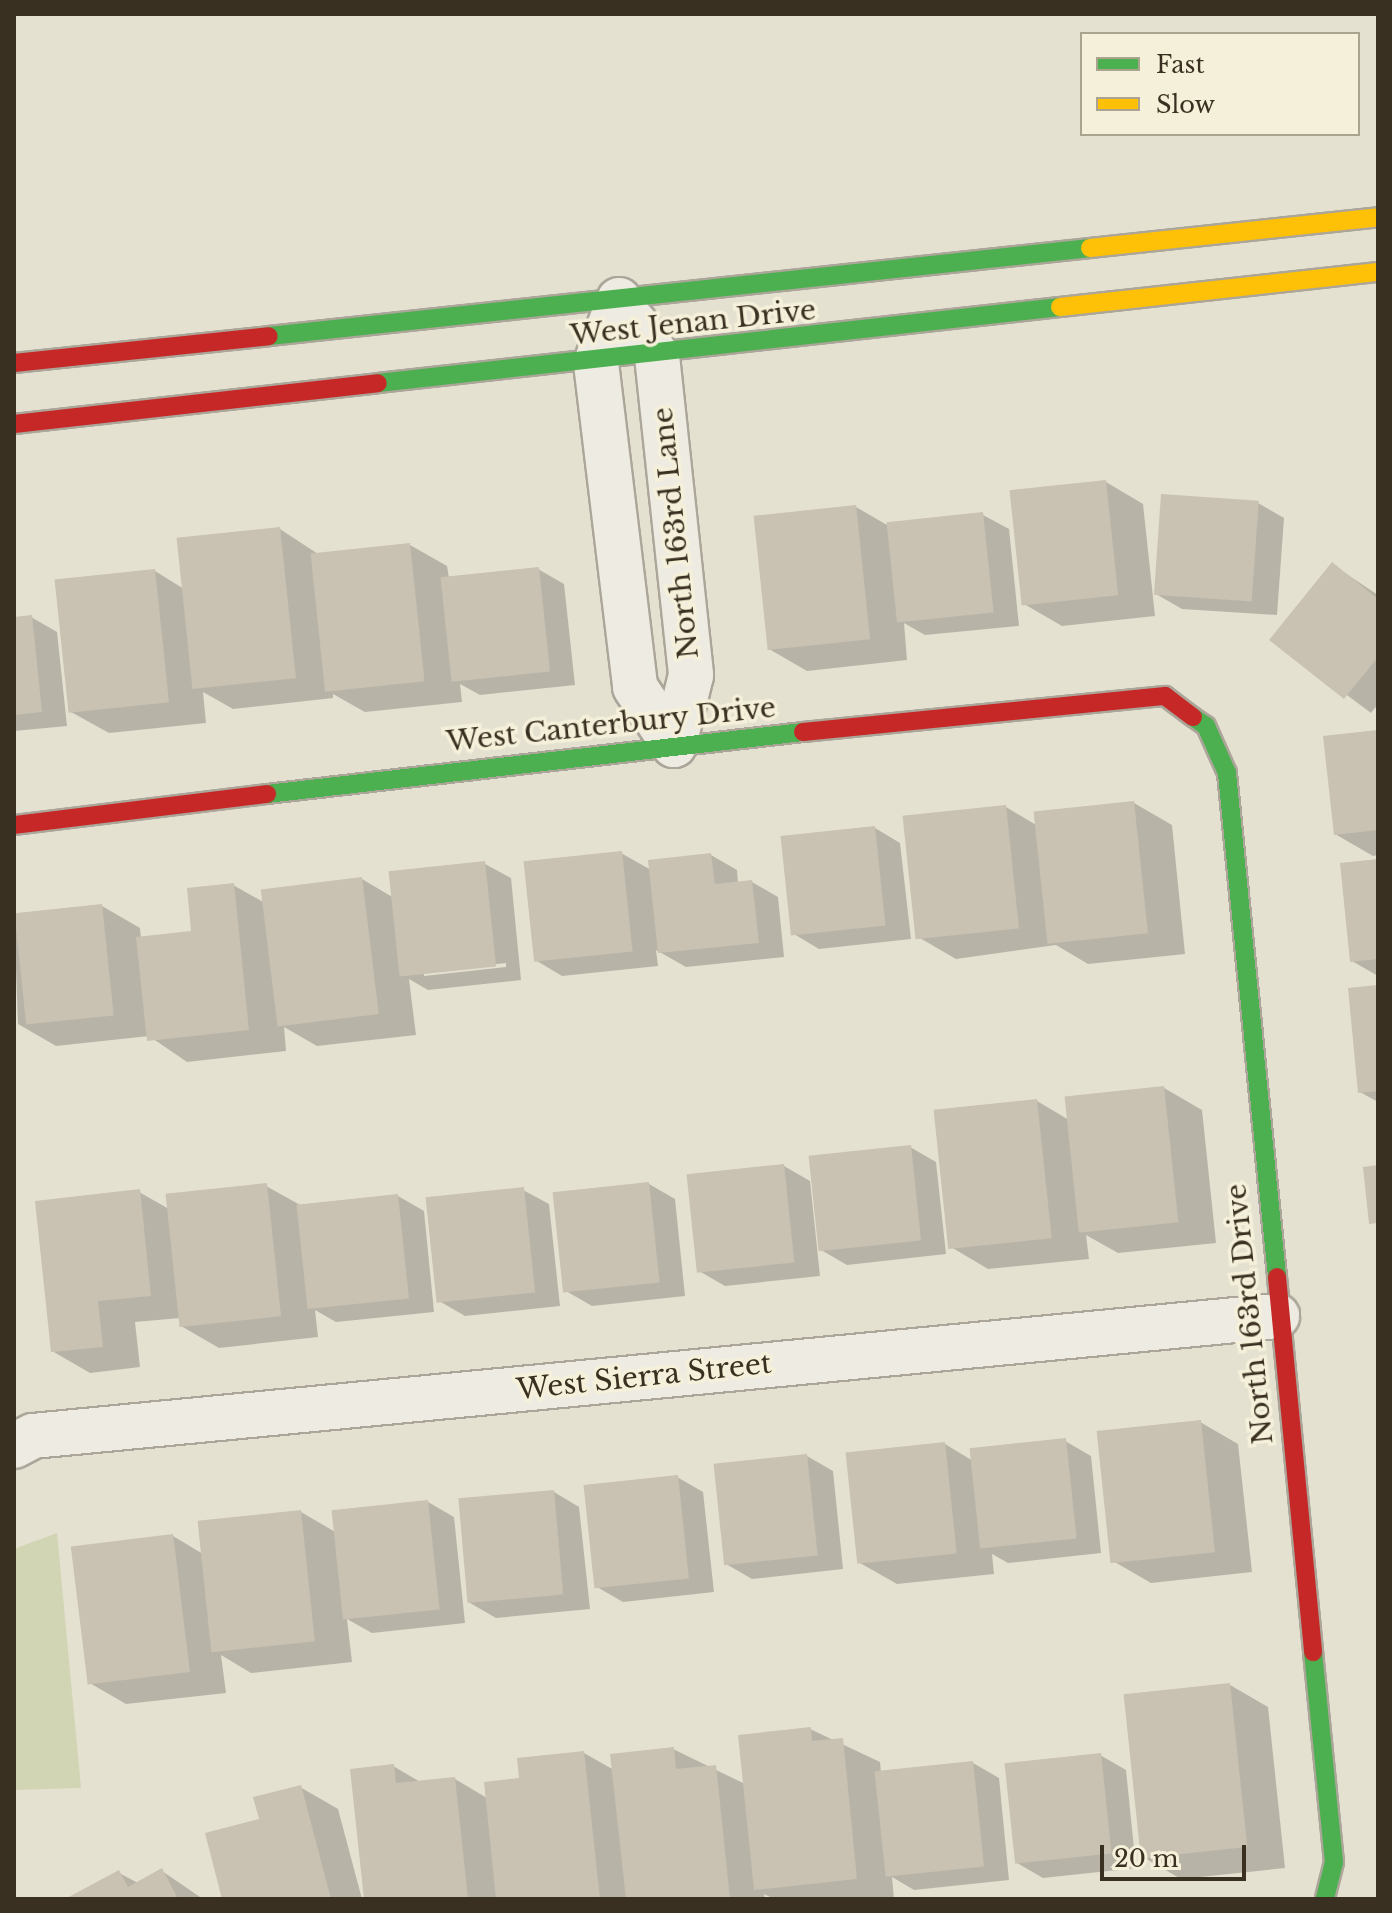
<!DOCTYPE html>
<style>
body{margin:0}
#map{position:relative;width:1392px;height:1913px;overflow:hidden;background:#e5e1d1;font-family:"Libre Baskerville",serif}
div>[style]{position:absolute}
.green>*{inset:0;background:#d1d5b4}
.shadow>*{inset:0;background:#0003}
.building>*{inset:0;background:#c9c1b2;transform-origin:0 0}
.roads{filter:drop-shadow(2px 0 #aba699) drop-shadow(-2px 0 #aba699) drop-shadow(0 2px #aba699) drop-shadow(0 -2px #aba699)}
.street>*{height:44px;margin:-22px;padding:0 22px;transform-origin:22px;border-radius:22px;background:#eeebe2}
.fast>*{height:18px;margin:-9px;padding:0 9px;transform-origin:9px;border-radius:9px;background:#4caf50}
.slow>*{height:18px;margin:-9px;padding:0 9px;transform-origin:9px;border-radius:9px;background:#ffc107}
.jam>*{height:18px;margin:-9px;padding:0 9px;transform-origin:9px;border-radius:9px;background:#c62828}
span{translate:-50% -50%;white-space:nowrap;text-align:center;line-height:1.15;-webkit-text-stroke:7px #f5f0d9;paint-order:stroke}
.street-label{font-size:28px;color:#3a3021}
.frame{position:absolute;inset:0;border:16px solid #3a3021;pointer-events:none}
.legend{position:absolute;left:1080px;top:32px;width:280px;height:104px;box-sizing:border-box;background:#f5f0d9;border:2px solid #aaa38f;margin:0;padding:10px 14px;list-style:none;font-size:24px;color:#3a3021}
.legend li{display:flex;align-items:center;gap:16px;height:40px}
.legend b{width:40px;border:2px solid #aaa38f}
.scale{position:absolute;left:1100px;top:1845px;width:146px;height:36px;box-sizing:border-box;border:4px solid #3a3021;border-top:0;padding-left:10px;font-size:24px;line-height:28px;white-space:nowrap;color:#3a3021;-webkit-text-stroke:6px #f5f0d9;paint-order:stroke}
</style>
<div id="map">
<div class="green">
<i style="clip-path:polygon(57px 1533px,81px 1788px,14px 1790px,14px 1549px)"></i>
</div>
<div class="shadow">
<i style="clip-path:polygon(1106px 482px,1143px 504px,1155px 616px,1062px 626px,1024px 604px)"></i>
<i style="clip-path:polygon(1258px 503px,1284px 518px,1277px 615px,1182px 609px,1156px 594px)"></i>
<i style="clip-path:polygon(856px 507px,887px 525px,983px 515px,1009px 529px,1019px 626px,925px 635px,904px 623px,907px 660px,807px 671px,769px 649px)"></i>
<i style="clip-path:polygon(280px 529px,318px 554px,410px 545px,447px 566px,449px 578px,538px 569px,564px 584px,575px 685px,480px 695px,460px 684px,462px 702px,365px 712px,333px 694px,333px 698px,233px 709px,203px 692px,206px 723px,109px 733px,71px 712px,155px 571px,184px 589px)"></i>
<i style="clip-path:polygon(1333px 565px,1378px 595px,1378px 704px,1371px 713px,1272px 639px)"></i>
<i style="clip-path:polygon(31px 617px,57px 632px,67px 726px,14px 731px,14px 619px)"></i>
<i style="clip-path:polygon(1378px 732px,1378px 855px,1373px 856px,1335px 834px)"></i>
<i style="clip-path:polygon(1134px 803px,1172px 825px,1185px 954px,1088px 964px,1056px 945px,956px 959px,918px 937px,1006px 807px,1038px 826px)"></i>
<i style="clip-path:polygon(875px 828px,900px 843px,911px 939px,819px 949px,794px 934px)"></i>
<i style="clip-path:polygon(621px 853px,651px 870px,711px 855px,737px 870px,738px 883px,752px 882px,778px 897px,784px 957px,686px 967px,656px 950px,658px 966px,562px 976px,537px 961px)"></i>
<i style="clip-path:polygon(1378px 861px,1378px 976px,1352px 961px)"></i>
<i style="clip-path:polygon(evenodd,485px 864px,511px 878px,521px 980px,428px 990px,409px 979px,416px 1035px,317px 1046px,284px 1027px,286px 1051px,187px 1062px,149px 1036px,56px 1046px,18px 1024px,14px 915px,102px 906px,140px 928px,141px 939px,193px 933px,233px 885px,265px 903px,362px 879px,394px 898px,485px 864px,506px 963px,506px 967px,424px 976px,424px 972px,506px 963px)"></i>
<i style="clip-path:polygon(1378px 987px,1378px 1102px,1360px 1092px)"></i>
<i style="clip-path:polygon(1164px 1088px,1202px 1110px,1216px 1243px,1118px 1253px,1086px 1235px,1089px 1259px,988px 1269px,951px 1247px,1037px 1101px,1069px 1120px)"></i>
<i style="clip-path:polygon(910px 1147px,936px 1162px,946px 1254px,847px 1265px,821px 1250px)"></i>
<i style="clip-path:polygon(784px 1166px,810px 1181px,820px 1276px,725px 1286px,699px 1271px)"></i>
<i style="clip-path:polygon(649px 1184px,675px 1199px,685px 1296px,592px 1306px,566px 1291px)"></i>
<i style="clip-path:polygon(266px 1186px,302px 1206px,398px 1196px,424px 1211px,434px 1312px,336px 1322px,315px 1310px,318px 1337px,219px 1348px,181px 1326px,180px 1318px,135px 1322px,140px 1367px,90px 1373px,52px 1351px,139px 1192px,169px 1209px)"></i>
<i style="clip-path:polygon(523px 1190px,549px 1204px,560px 1306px,465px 1316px,439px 1301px)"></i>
<i style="clip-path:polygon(1200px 1422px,1238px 1444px,1252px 1572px,1151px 1583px,1113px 1561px)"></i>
<i style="clip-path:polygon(1065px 1441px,1091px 1456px,1101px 1553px,1008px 1563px,992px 1554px,994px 1574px,897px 1584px,860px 1563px,945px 1444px,973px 1461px)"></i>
<i style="clip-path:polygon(807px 1456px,833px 1471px,843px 1569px,752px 1579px,726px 1564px)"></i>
<i style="clip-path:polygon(677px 1477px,703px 1492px,714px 1592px,623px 1602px,597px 1587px)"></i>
<i style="clip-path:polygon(554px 1492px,579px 1507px,590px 1609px,496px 1618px,470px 1603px)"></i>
<i style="clip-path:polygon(428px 1502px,454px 1517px,465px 1623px,372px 1633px,347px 1619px,352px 1662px,251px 1673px,221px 1655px,226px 1693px,126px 1704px,88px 1682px,173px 1536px,203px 1554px,301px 1512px,337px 1533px)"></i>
<i style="clip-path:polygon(1230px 1685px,1268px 1707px,1285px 1868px,1181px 1879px,1143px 1857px)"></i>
<i style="clip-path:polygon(810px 1729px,880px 1762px,881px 1773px,973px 1763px,999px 1778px,1009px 1880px,914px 1890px,892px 1877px,894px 1899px,774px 1899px,764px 1894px,765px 1899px,366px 1899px,393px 1766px,422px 1783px,455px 1779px,487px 1798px,584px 1753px,614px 1770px,673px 1749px,745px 1784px)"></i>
<i style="clip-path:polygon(1100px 1755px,1126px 1770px,1136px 1868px,1043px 1878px,1017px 1863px)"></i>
<i style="clip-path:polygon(300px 1787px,338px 1809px,362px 1899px,224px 1899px,262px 1820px)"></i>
<i style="clip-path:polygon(162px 1871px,203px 1899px,69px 1899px,119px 1873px,138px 1883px)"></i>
</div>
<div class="building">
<i style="left:1106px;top:480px;width:116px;height:97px;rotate:84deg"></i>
<i style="left:1161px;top:494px;width:98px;height:101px;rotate:4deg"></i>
<i style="left:856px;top:505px;width:135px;height:103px;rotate:84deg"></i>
<i style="left:983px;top:512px;width:101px;height:97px;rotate:84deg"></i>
<i style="left:280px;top:527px;width:152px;height:104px;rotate:84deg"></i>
<i style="left:410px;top:543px;width:139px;height:100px;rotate:84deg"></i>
<i style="clip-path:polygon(1332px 562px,1378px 599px,1378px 657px,1344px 699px,1269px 640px)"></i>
<i style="left:539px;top:567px;width:105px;height:99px;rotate:84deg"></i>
<i style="left:155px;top:569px;width:134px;height:101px;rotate:84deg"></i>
<i style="clip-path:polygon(32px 615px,42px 712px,14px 715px,14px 617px)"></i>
<i style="clip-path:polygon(1378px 730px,1378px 830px,1334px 835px,1323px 736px)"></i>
<i style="left:1134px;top:801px;width:133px;height:101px;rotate:84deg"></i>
<i style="left:1006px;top:805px;width:124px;height:104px;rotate:84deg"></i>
<i style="left:875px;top:826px;width:100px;height:95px;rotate:84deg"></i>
<i style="left:622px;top:851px;width:101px;height:99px;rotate:84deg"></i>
<i style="clip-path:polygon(711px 853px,715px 884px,752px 880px,759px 943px,658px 953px,648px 860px)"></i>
<i style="clip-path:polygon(1378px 859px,1378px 959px,1350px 962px,1340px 863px)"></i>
<i style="left:485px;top:861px;width:106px;height:97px;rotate:84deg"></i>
<i style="left:362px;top:877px;width:138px;height:102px;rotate:83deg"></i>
<i style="clip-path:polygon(234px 883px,249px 1030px,147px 1041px,136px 937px,191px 931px,187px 888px)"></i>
<i style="left:102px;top:904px;width:112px;height:88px;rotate:84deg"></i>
<i style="clip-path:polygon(1378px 985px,1378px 1091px,1358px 1093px,1348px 988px)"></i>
<i style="left:1164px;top:1086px;width:137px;height:100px;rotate:84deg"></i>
<i style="left:1037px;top:1099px;width:140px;height:104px;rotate:84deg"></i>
<i style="left:911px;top:1145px;width:96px;height:103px;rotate:84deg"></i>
<i style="left:784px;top:1164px;width:99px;height:98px;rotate:84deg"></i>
<i style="clip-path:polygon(1378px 1165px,1378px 1223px,1369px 1224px,1363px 1167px)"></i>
<i style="left:649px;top:1182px;width:101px;height:97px;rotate:84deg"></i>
<i style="left:267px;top:1183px;width:134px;height:102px;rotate:84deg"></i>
<i style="left:524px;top:1187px;width:106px;height:99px;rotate:84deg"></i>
<i style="clip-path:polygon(140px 1189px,151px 1296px,98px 1301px,103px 1347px,51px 1352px,35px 1201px)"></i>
<i style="left:398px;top:1194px;width:105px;height:102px;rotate:84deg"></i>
<i style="left:1201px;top:1420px;width:133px;height:105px;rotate:84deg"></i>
<i style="left:1066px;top:1438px;width:101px;height:97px;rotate:84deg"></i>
<i style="left:945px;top:1442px;width:112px;height:100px;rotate:84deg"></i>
<i style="left:807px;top:1454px;width:102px;height:94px;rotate:84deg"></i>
<i style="left:678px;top:1475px;width:104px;height:95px;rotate:84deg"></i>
<i style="left:554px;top:1490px;width:105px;height:96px;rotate:85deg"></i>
<i style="left:428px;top:1500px;width:110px;height:97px;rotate:84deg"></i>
<i style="left:301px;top:1510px;width:132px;height:104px;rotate:84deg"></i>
<i style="left:173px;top:1534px;width:139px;height:103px;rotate:83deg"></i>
<i style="left:1230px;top:1683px;width:165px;height:107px;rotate:84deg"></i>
<i style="clip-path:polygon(811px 1727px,812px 1741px,843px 1738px,857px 1879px,754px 1890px,738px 1735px)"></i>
<i style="clip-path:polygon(674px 1747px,676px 1769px,716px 1765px,730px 1899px,626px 1899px,610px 1754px)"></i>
<i style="clip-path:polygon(584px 1751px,600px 1899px,496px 1899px,484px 1782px,519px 1778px,517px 1758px)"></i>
<i style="left:1101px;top:1753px;width:101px;height:97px;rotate:84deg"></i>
<i style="left:973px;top:1761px;width:106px;height:99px;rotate:84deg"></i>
<i style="clip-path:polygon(394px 1764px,396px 1783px,455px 1777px,468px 1899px,364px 1899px,350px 1769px)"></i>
<i style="clip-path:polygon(301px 1785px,331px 1899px,222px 1899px,205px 1833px,259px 1819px,253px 1797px)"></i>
<i style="clip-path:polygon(162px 1868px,178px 1899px,65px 1899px,119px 1870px,128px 1887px)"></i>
</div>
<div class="roads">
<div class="street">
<i style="left:619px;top:300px;width:67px;rotate:110.1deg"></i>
<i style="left:596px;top:363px;width:326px;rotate:83.1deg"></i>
<i style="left:635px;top:687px;width:70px;rotate:56.1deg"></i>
<i style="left:634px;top:322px;width:41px;rotate:55.9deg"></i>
<i style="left:657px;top:356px;width:321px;rotate:83.9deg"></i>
<i style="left:691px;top:675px;width:72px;rotate:103.7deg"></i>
<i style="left:14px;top:1446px;width:21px;rotate:-28deg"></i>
<i style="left:33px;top:1436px;width:1250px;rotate:-5.51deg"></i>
</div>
<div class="fast">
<i style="left:269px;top:336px;width:826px;rotate:-6.12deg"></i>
<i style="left:378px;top:383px;width:686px;rotate:-6.36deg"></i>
<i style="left:1193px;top:717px;width:16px;rotate:35deg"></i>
<i style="left:1206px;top:726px;width:51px;rotate:65.9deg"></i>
<i style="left:1227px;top:773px;width:506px;rotate:84.33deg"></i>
<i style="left:267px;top:794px;width:540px;rotate:-6.6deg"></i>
<i style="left:1313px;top:1652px;width:211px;rotate:84.3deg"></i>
<i style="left:1334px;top:1862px;width:38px;rotate:104deg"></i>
</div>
<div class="slow">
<i style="left:1090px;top:248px;width:290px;rotate:-6.1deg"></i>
<i style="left:1060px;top:307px;width:320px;rotate:-6.3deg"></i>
</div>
<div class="jam">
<i style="left:14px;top:363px;width:256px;rotate:-6deg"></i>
<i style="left:14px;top:424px;width:366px;rotate:-6.4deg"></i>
<i style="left:803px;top:732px;width:364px;rotate:-5.7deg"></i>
<i style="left:1165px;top:696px;width:35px;rotate:37deg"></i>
<i style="left:14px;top:825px;width:255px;rotate:-7deg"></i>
<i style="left:1277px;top:1277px;width:377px;rotate:84.5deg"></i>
</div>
</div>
<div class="street-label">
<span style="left:693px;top:323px;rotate:-6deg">West Jenan Drive</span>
<span style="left:676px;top:533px;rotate:-96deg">North 163rd Lane</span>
<span style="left:611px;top:725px;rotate:-6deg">West Canterbury Drive</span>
<span style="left:1250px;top:1314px;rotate:-96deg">North 163rd Drive</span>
<span style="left:644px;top:1377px;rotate:-6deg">West Sierra Street</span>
</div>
<div class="frame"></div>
<ul class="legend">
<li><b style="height:10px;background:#4caf50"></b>Fast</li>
<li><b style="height:10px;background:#ffc107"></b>Slow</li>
</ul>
<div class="scale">20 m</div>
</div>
